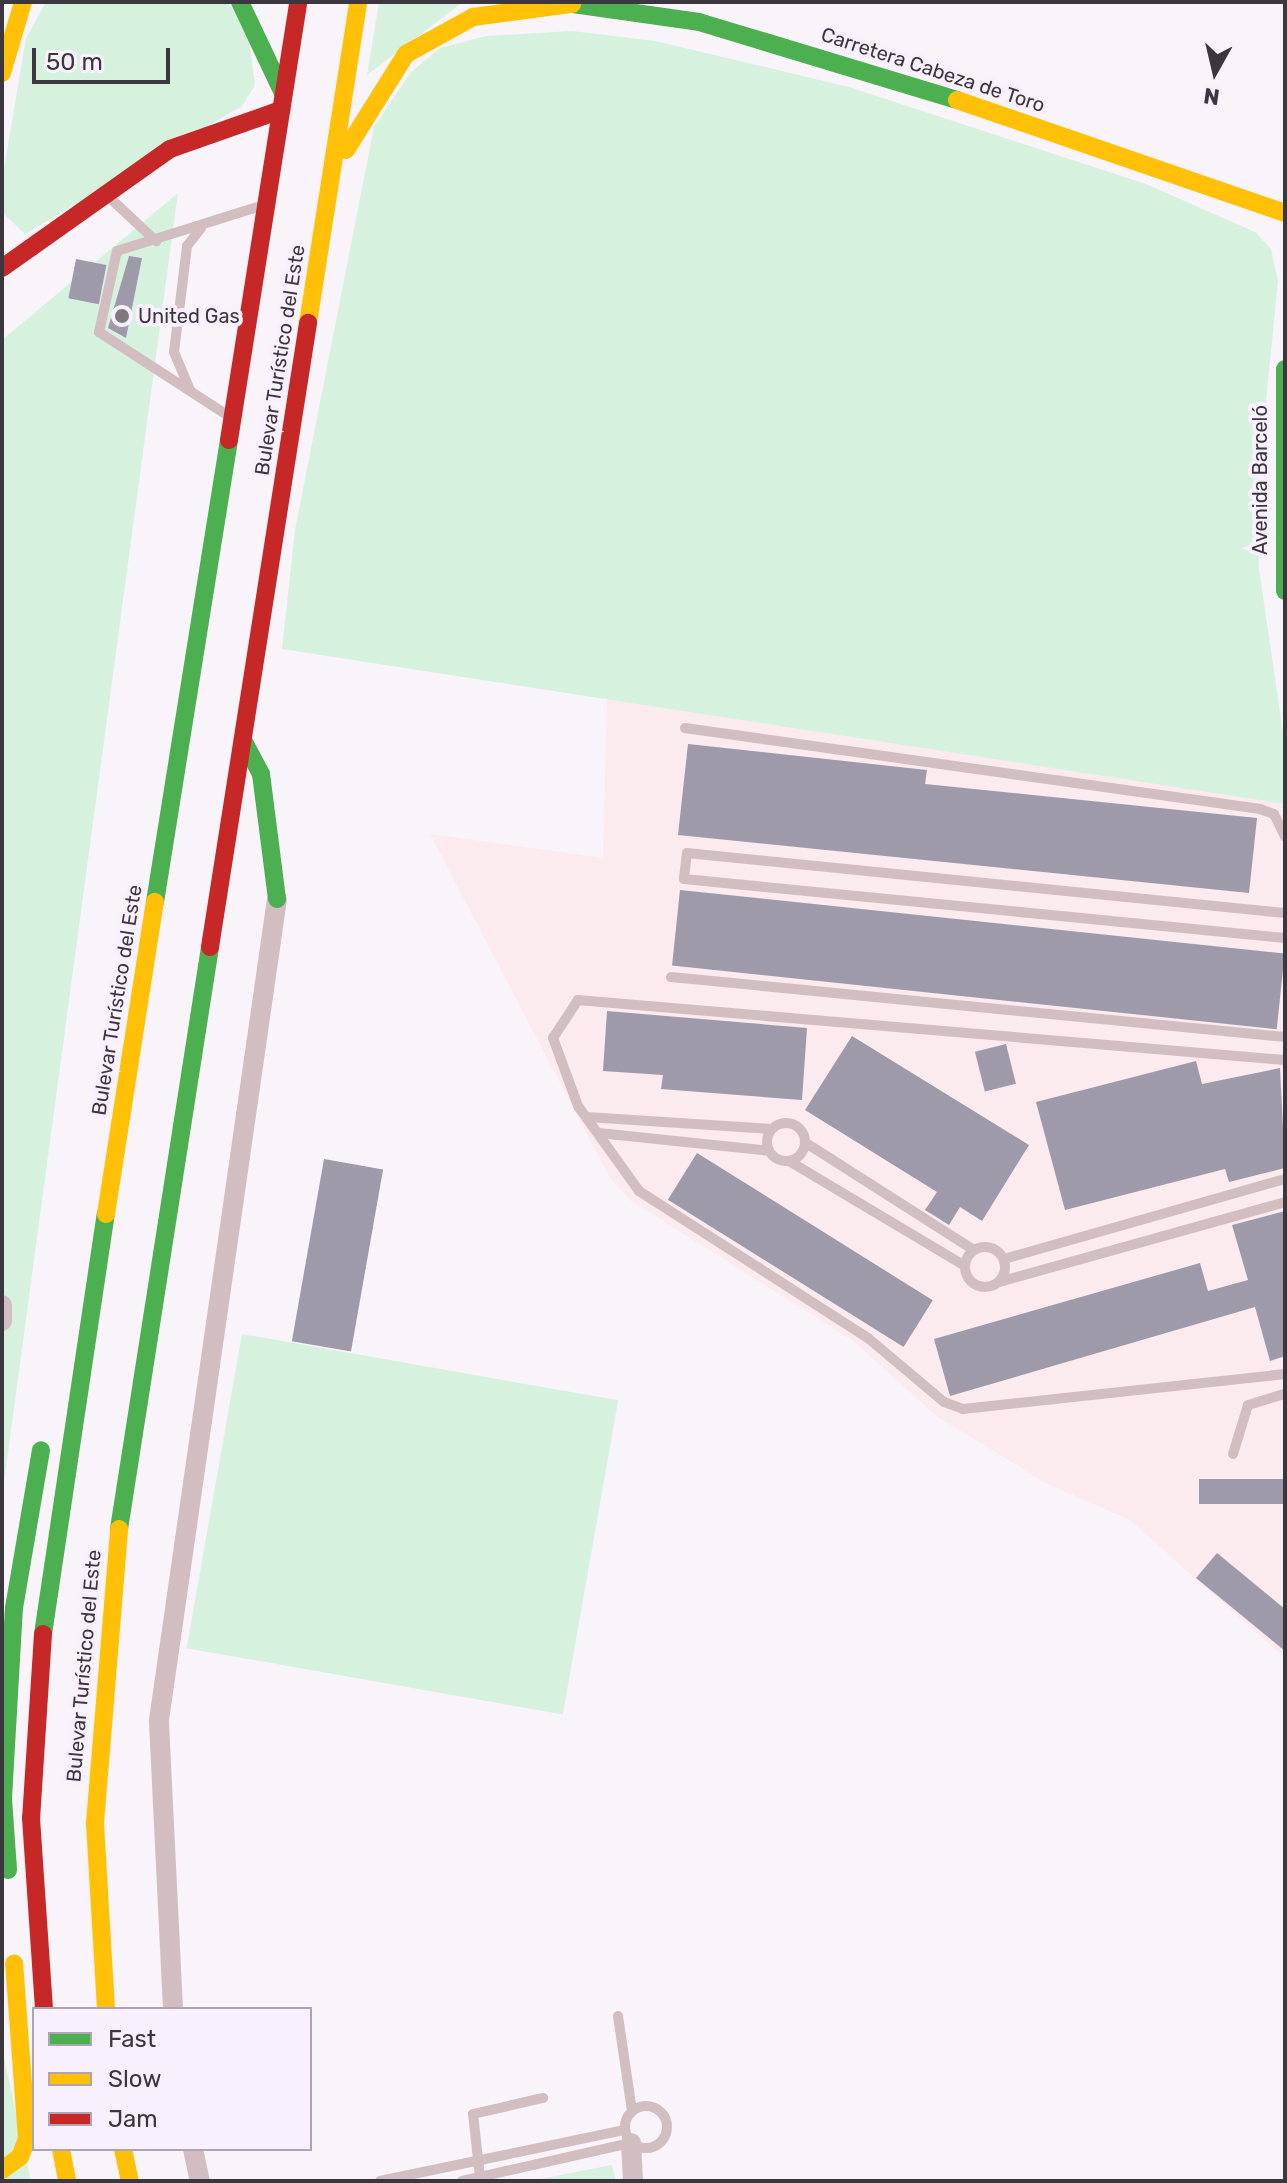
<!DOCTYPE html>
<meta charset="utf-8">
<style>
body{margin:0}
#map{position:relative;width:1287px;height:2183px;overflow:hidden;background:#f8f4fa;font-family:Rubik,sans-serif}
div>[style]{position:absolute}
.commercial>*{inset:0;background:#fbeaee}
.green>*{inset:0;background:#d7f1df;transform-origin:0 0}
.building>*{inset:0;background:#9e9aaa;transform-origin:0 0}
.lane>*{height:10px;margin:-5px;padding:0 5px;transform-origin:5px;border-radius:5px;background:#d2bec1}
.lane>.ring{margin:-5px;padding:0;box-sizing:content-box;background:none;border:10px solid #d2bec1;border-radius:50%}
.street>*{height:20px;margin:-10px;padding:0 10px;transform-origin:10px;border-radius:10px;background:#d2bec1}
.fast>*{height:18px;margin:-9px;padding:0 9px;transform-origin:9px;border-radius:9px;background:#4caf50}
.slow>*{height:18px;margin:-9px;padding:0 9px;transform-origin:9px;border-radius:9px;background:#ffc107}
.jam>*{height:18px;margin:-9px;padding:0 9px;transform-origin:9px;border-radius:9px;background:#c62828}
.dots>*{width:22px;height:22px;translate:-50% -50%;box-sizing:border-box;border:4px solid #f9f0fe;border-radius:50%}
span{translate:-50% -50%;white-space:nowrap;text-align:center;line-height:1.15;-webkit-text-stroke:8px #f9f0fe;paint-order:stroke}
.street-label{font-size:20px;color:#3c363f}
.poi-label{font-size:20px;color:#3c363f}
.left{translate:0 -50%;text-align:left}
.frame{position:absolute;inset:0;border:4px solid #3c363f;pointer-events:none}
.legend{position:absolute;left:32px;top:2007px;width:280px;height:144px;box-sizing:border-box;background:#f9f0fe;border:2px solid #ada6b2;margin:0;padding:10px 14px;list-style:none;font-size:24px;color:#3c363f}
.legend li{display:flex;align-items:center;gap:16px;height:40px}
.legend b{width:40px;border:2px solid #ada6b2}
.north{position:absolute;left:1175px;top:32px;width:80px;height:80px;-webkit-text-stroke:6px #f9f0fe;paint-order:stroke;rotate:188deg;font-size:22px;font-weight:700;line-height:32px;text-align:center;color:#3c363f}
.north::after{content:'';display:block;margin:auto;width:28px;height:36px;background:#3c363f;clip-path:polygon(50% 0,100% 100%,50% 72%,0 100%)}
.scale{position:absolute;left:32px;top:48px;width:138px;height:36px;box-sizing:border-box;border:4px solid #3c363f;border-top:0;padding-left:10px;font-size:24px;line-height:28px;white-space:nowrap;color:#3c363f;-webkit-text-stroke:6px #f9f0fe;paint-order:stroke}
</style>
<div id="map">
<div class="commercial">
<i style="clip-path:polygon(607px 699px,1285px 804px,1285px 1658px,1130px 1520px,1046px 1483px,938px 1417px,852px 1340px,630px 1200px,610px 1178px,430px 834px,603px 858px)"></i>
</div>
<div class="green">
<i style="clip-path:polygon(46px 2px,228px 2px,249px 40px,255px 85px,242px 106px,25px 234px,2px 212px,2px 181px,26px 38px)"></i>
<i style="clip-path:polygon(379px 2px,463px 2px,367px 75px)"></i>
<i style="clip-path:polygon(572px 31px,655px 41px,849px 87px,1146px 184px,1255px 232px,1271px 249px,1278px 281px,1258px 482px,1259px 569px,1285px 746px,1285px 804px,282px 649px,295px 530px,374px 127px,411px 72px,440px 48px,486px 36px)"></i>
<i style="clip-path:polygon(178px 193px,2px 1497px,2px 340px)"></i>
<i style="left:242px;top:1334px;width:382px;height:319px;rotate:10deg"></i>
<i style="clip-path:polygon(2px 2049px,31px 2181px,2px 2181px)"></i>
<i style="clip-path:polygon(612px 2165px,616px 2181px,530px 2181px)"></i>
</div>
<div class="building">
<i style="clip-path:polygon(129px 256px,142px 258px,126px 338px,108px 328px)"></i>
<i style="left:76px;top:259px;width:31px;height:40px;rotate:11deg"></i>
<i style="clip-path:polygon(688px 744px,927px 770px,925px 784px,1257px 818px,1249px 893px,678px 835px)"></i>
<i style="left:680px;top:890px;width:608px;height:76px;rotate:6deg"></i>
<i style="clip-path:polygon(607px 1011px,807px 1028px,802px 1100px,661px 1089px,663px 1075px,603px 1071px)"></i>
<i style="clip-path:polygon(852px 1036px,1029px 1145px,982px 1221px,960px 1207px,949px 1225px,925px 1210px,937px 1192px,805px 1110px)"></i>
<i style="left:1006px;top:1044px;width:41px;height:32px;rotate:76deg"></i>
<i style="clip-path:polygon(1196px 1061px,1202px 1084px,1280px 1068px,1285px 1168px,1229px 1182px,1225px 1169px,1065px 1210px,1036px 1102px)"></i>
<i style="left:697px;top:1153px;width:278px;height:55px;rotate:32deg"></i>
<i style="left:324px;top:1159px;width:60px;height:185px;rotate:10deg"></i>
<i style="clip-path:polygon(1285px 1211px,1285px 1356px,1270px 1361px,1255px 1307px,950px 1396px,934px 1339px,1200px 1263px,1208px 1291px,1248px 1280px,1232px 1225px)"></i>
<i style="left:1285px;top:1479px;width:25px;height:86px;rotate:90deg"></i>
<i style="clip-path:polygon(1217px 1553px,1285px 1609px,1285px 1651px,1196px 1578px)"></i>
</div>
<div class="lane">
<i style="left:111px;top:199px;width:62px;rotate:43deg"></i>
<i style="left:190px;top:390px;width:41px;rotate:-112.8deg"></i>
<i style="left:174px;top:352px;width:107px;rotate:-83deg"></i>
<i style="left:187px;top:246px;width:23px;rotate:-52deg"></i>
<i style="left:224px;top:413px;width:149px;rotate:-147.1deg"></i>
<i style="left:99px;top:332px;width:83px;rotate:-77.5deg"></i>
<i style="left:117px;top:251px;width:147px;rotate:-17.4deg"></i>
<i style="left:685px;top:728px;width:581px;rotate:8.02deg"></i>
<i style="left:1260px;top:809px;width:15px;rotate:20deg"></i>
<i style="left:1274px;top:814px;width:25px;rotate:64deg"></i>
<i style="left:1285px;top:913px;width:601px;rotate:-174.27deg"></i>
<i style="left:687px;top:853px;width:26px;rotate:97deg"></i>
<i style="left:684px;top:879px;width:604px;rotate:5.61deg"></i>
<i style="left:671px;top:977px;width:617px;rotate:5.58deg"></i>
<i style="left:1285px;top:1060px;width:710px;rotate:-175.15deg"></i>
<i style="left:578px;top:1000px;width:45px;rotate:123.3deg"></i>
<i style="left:553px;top:1038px;width:72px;rotate:69.8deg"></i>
<i style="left:578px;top:1106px;width:105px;rotate:54.3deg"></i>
<i style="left:639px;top:1191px;width:272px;rotate:32.7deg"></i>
<i style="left:868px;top:1338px;width:99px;rotate:40.1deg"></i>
<i style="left:944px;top:1402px;width:20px;rotate:20deg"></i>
<i style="left:963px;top:1409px;width:324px;rotate:-6.2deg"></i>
<i style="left:587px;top:1117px;width:185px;rotate:3.7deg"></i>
<i class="ring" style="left:767px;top:1123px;width:28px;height:28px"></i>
<i style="left:599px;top:1133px;width:171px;rotate:6deg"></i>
<i style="left:806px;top:1143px;width:199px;rotate:32.5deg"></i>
<i style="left:789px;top:1161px;width:205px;rotate:30.8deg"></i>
<i class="ring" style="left:965px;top:1247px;width:30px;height:30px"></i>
<i style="left:1004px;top:1259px;width:292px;rotate:-15.9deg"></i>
<i style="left:999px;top:1282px;width:297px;rotate:-15.6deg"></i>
<i style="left:1233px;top:1454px;width:51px;rotate:-73deg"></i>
<i style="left:1248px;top:1405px;width:39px;rotate:-17deg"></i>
<i style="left:618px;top:2016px;width:96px;rotate:81.6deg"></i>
<i class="ring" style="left:625px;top:2106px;width:32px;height:32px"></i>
<i style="left:480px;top:2177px;width:63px;rotate:-96.3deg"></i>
<i style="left:473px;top:2114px;width:72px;rotate:-12.9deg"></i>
<i style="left:380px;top:2181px;width:250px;rotate:-11.8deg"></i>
<i style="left:462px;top:2181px;width:173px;rotate:-12.7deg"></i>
</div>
<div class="street">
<i style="left:2px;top:1305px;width:16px;rotate:90deg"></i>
<i style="left:173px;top:2009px;width:289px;rotate:-92.8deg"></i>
<i style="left:159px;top:1720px;width:829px;rotate:-81.82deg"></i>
<i style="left:631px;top:2143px;width:38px;rotate:87deg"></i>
<i style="left:193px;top:2149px;width:33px;rotate:78deg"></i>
</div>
<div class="fast">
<i style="left:240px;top:2px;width:101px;rotate:64.7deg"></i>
<i style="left:559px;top:2px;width:141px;rotate:8.1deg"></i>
<i style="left:699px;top:22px;width:270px;rotate:16.8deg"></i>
<i style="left:1285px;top:369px;width:222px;rotate:90deg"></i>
<i style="left:244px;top:742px;width:36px;rotate:62deg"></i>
<i style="left:261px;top:774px;width:126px;rotate:82.7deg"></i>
<i style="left:155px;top:902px;width:468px;rotate:-80.9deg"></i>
<i style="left:119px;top:1529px;width:589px;rotate:-81.11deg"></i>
<i style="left:43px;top:1634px;width:425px;rotate:-81.5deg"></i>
<i style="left:8px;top:1870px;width:72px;rotate:-94deg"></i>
<i style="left:3px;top:1798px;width:190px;rotate:-86.7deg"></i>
<i style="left:14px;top:1608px;width:160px;rotate:-80.3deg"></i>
</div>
<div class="slow">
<i style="left:2px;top:73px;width:74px;rotate:-73.5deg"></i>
<i style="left:957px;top:100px;width:347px;rotate:19deg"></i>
<i style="left:346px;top:150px;width:113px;rotate:-58deg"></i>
<i style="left:406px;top:54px;width:77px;rotate:-28.9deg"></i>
<i style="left:473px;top:17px;width:100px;rotate:-7.5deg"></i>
<i style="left:308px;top:323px;width:325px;rotate:-81.1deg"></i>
<i style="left:106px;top:1214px;width:316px;rotate:-81.1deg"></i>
<i style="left:106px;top:2009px;width:186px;rotate:-93.4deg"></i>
<i style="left:95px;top:1823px;width:295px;rotate:-85.3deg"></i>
<i style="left:61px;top:2149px;width:33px;rotate:79deg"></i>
<i style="left:123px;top:2149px;width:33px;rotate:78deg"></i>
<i style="left:2px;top:2170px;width:22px;rotate:-36deg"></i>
<i style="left:20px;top:2157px;width:19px;rotate:-69deg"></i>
<i style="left:27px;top:2139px;width:176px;rotate:-94.2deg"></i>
</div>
<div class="jam">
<i style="left:2px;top:268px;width:206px;rotate:-35.3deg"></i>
<i style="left:170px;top:149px;width:118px;rotate:-19.4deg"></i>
<i style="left:229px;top:440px;width:443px;rotate:-81deg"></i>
<i style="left:210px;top:947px;width:632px;rotate:-81.07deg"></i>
<i style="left:43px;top:1634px;width:184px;rotate:93.7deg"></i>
<i style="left:31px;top:1818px;width:191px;rotate:86.1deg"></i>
</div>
<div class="dots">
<i style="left:122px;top:316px;background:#7e7880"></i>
</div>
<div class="street-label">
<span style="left:933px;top:70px;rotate:18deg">Carretera Cabeza de Toro</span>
<span style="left:280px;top:360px;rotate:-81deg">Bulevar Turístico del Este</span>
<span style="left:1260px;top:480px;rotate:-90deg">Avenida Barceló</span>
<span style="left:117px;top:1000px;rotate:-81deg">Bulevar Turístico del Este</span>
<span style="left:84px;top:1666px;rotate:-85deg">Bulevar Turístico del Este</span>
</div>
<div class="poi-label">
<span class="left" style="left:138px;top:316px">United Gas</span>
</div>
<div class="frame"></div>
<ul class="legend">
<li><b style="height:10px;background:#4caf50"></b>Fast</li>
<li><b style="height:10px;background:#ffc107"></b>Slow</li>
<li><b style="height:10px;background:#c62828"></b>Jam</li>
</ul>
<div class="north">N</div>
<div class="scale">50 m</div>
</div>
